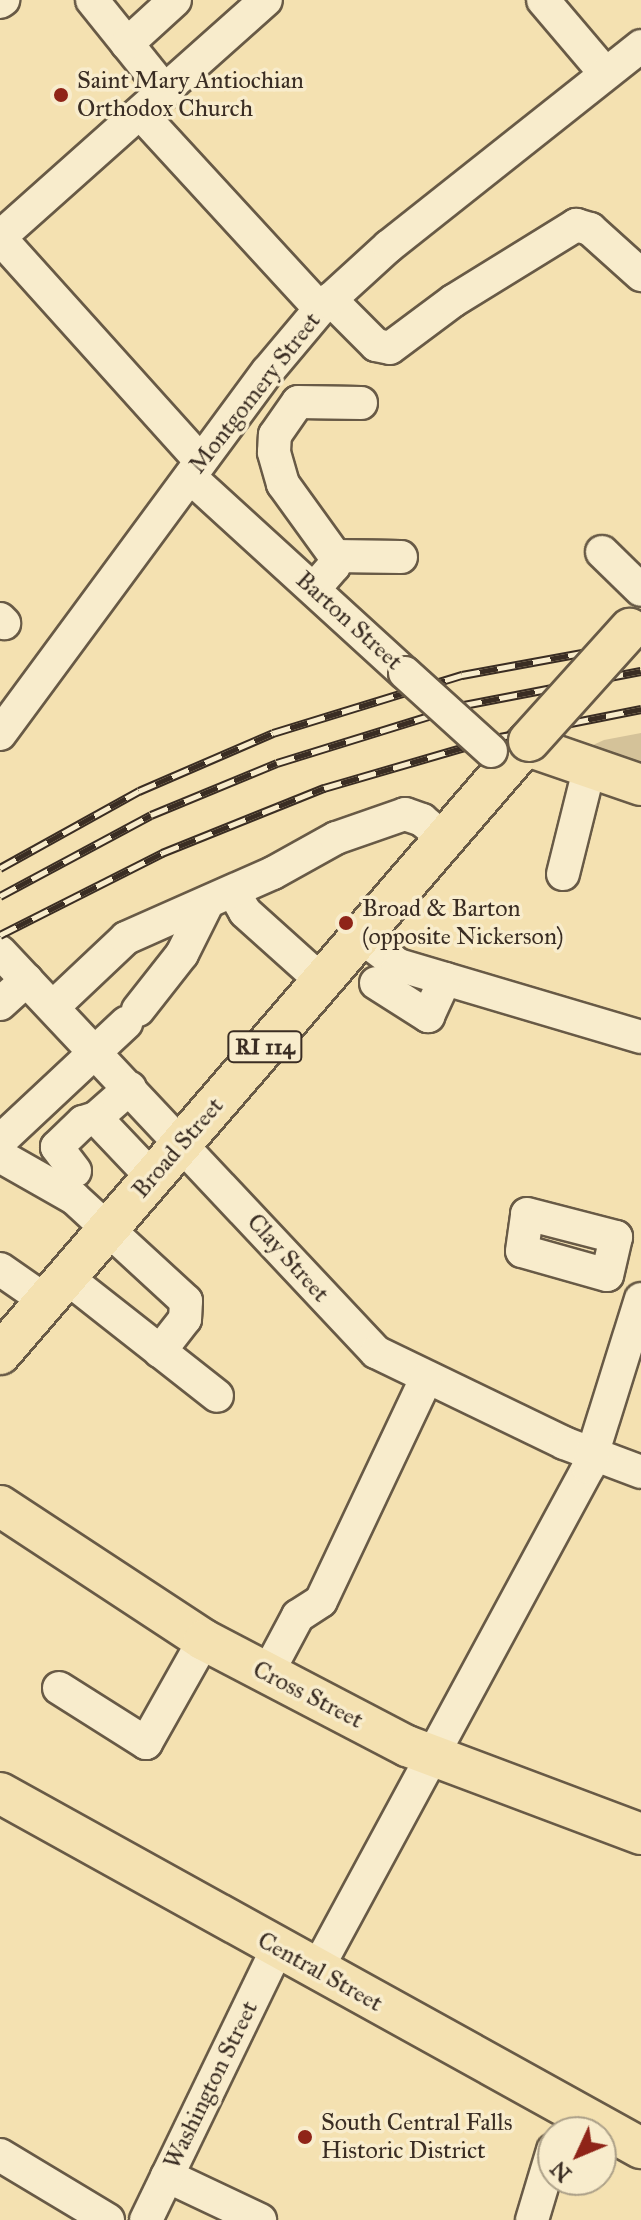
<!DOCTYPE html>
<style>
body{margin:0}
#map{position:relative;width:641px;height:2220px;overflow:hidden;background:#f4e1b1;font-family:"IM FELL Great Primer",serif}
div>[style]{position:absolute}
.green>*{inset:0;background:#d4c299}
.roads{filter:drop-shadow(2px 0 #685a46) drop-shadow(-2px 0 #685a46) drop-shadow(0 2px #685a46) drop-shadow(0 -2px #685a46)}
.minor>*{height:32px;margin:-16px;padding:0 16px;transform-origin:16px;border-radius:16px;background:#f8eccc}
.major>*{height:40px;margin:-20px;padding:0 20px;transform-origin:20px;border-radius:20px;background:#f4e1b1}
.rail>*{height:9px;margin-top:-4.5px;transform-origin:0;background:repeating-linear-gradient(90deg,#f8eccc 0 18px,#3a2d23 0 36px);box-sizing:border-box;border-block:2px solid #3a2d23}
.bridges{filter:drop-shadow(2px 0 #685a46) drop-shadow(-2px 0 #685a46) drop-shadow(0 2px #685a46) drop-shadow(0 -2px #685a46)}
.minor-bridge>*{height:32px;margin:-16px;padding:0 16px;transform-origin:16px;border-radius:16px;background:#f8eccc}
.major-bridge>*{height:40px;margin:-20px;padding:0 20px;transform-origin:20px;border-radius:20px;background:#f4e1b1}
.dots>*{width:22px;height:22px;translate:-50% -50%;box-sizing:border-box;border:4px solid #f8eccc;border-radius:50%}
span{translate:-50% -50%;white-space:nowrap;text-align:center;line-height:1.15;-webkit-text-stroke:7px #f8eccc;paint-order:stroke}
.shield-label span{padding:2px 6px;background:#f8eccc;border:2px solid;border-radius:6px;-webkit-text-stroke-width:0}
.shield-label{font-size:22px;color:#3a2d23;font-weight:700}
.poi-label{font-size:24px;color:#3a2d23}
.left{translate:0 -50%;text-align:left}
.street-label{font-size:24px;color:#3a2d23}
.north{position:absolute;left:537px;top:2116px;width:80px;height:80px;box-sizing:border-box;background:#f8eccc;border:2px solid #aca088;border-radius:50%;rotate:226deg;font-size:22px;font-weight:700;line-height:32px;text-align:center;color:#3a2d23}
.north::after{content:'';display:block;margin:auto;width:28px;height:36px;background:#8f2418;clip-path:polygon(50% 0,100% 100%,50% 72%,0 100%)}
</style>
<div id="map">
<div class="green">
<i style="clip-path:polygon(641px 733px,641px 793px,538px 770px,604px 740px)"></i>
</div>
<div class="roads">
<div class="minor">
<i style="left:92px;top:0;width:118px;rotate:51.2deg"></i>
<i style="left:543px;top:0;width:96px;rotate:49.7deg"></i>
<i style="left:0;top:2px;width:4px;rotate:-34deg"></i>
<i style="left:127px;top:44px;width:65px;rotate:-42.5deg"></i>
<i style="left:141px;top:114px;width:265px;rotate:47.4deg"></i>
<i style="left:0;top:237px;width:356px;rotate:-41.7deg"></i>
<i style="left:0;top:238px;width:300px;rotate:48deg"></i>
<i style="left:330px;top:299px;width:65px;rotate:45deg"></i>
<i style="left:376px;top:345px;width:14px;rotate:12deg"></i>
<i style="left:390px;top:348px;width:79px;rotate:-36.7deg"></i>
<i style="left:453px;top:301px;width:145px;rotate:-31.7deg"></i>
<i style="left:576px;top:225px;width:15px;rotate:16deg"></i>
<i style="left:590px;top:229px;width:69px;rotate:42deg"></i>
<i style="left:190px;top:477px;width:291px;rotate:42.4deg"></i>
<i style="left:602px;top:552px;width:54px;rotate:44.3deg"></i>
<i style="left:335px;top:556px;width:66px;rotate:0.9deg"></i>
<i style="left:314px;top:589px;width:30px;rotate:-49deg"></i>
<i style="left:334px;top:566px;width:10px;rotate:-84deg"></i>
<i style="left:335px;top:556px;width:89px;rotate:-125.8deg"></i>
<i style="left:283px;top:484px;width:33px;rotate:-106deg"></i>
<i style="left:274px;top:452px;width:17px;rotate:-87deg"></i>
<i style="left:275px;top:435px;width:40px;rotate:-55.1deg"></i>
<i style="left:298px;top:402px;width:63px;rotate:0.9deg"></i>
<i style="left:0;top:619px;width:6px;rotate:45deg"></i>
<i style="left:0;top:734px;width:451px;rotate:-53.6deg"></i>
<i style="left:268px;top:371px;width:81px;rotate:-50deg"></i>
<i style="left:320px;top:309px;width:93px;rotate:-42.4deg"></i>
<i style="left:389px;top:246px;width:322px;rotate:-38.4deg"></i>
<i style="left:563px;top:874px;width:107px;rotate:-76deg"></i>
<i style="left:233px;top:891px;width:24px;rotate:60deg"></i>
<i style="left:245px;top:912px;width:103px;rotate:41.9deg"></i>
<i style="left:360px;top:936px;width:48px;rotate:37.3deg"></i>
<i style="left:398px;top:965px;width:253px;rotate:16.5deg"></i>
<i style="left:0;top:952px;width:549px;rotate:46.77deg"></i>
<i style="left:376px;top:1352px;width:209px;rotate:25.8deg"></i>
<i style="left:564px;top:1443px;width:82px;rotate:20.6deg"></i>
<i style="left:376px;top:983px;width:62px;rotate:32.4deg"></i>
<i style="left:428px;top:1016px;width:41px;rotate:-65.3deg"></i>
<i style="left:0;top:1004px;width:36px;rotate:-42deg"></i>
<i style="left:53px;top:1007px;width:100px;rotate:-43.4deg"></i>
<i style="left:126px;top:938px;width:161px;rotate:-23.9deg"></i>
<i style="left:273px;top:873px;width:72px;rotate:-29.1deg"></i>
<i style="left:336px;top:838px;width:73px;rotate:-19.2deg"></i>
<i style="left:405px;top:814px;width:18px;rotate:19deg"></i>
<i style="left:422px;top:820px;width:30px;rotate:40deg"></i>
<i style="left:138px;top:1010px;width:71px;rotate:-51.8deg"></i>
<i style="left:182px;top:954px;width:58px;rotate:-63.4deg"></i>
<i style="left:130px;top:1088px;width:45px;rotate:138.6deg"></i>
<i style="left:96px;top:1118px;width:81px;rotate:46.5deg"></i>
<i style="left:0;top:1141px;width:173px;rotate:-43.1deg"></i>
<i style="left:0;top:1156px;width:85px;rotate:29.6deg"></i>
<i style="left:74px;top:1198px;width:152px;rotate:42.6deg"></i>
<i style="left:186px;top:1301px;width:18px;rotate:93deg"></i>
<i style="left:185px;top:1319px;width:41px;rotate:128deg"></i>
<i style="left:75px;top:1171px;width:30px;rotate:-127deg"></i>
<i style="left:57px;top:1147px;width:36px;rotate:-44deg"></i>
<i style="left:83px;top:1122px;width:14px;rotate:-17deg"></i>
<i style="left:527px;top:1214px;width:92px;rotate:14.5deg"></i>
<i style="left:616px;top:1237px;width:39px;rotate:103deg"></i>
<i style="left:607px;top:1275px;width:88px;rotate:-164.2deg"></i>
<i style="left:522px;top:1251px;width:37px;rotate:-82deg"></i>
<i style="left:0;top:1269px;width:56px;rotate:34.8deg"></i>
<i style="left:66px;top:1277px;width:192px;rotate:38.2deg"></i>
<i style="left:267px;top:1674px;width:66px;rotate:-61.9deg"></i>
<i style="left:298px;top:1616px;width:27px;rotate:-33deg"></i>
<i style="left:321px;top:1601px;width:246px;rotate:-64.7deg"></i>
<i style="left:59px;top:1688px;width:103px;rotate:32.3deg"></i>
<i style="left:146px;top:1743px;width:118px;rotate:-60.6deg"></i>
<i style="left:316px;top:1971px;width:572px;rotate:-61.6deg"></i>
<i style="left:588px;top:1468px;width:177px;rotate:-72.6deg"></i>
<i style="left:0;top:2155px;width:126px;rotate:31deg"></i>
<i style="left:167px;top:2176px;width:103px;rotate:25.3deg"></i>
<i style="left:146px;top:2220px;width:301px;rotate:-64.2deg"></i>
<i style="left:532px;top:2220px;width:73px;rotate:-73.3deg"></i>
</div>
<div class="major">
<i style="left:525px;top:745px;width:123px;rotate:19deg"></i>
<i style="left:0;top:1354px;width:810px;rotate:-49.21deg"></i>
<i style="left:0;top:1506px;width:244px;rotate:33.3deg"></i>
<i style="left:204px;top:1640px;width:229px;rotate:27.6deg"></i>
<i style="left:407px;top:1746px;width:250px;rotate:20.6deg"></i>
<i style="left:0;top:1793px;width:733px;rotate:28.98deg"></i>
</div>
</div>
<div class="rail">
<i style="left:0;top:868px;width:159px;rotate:-29deg"></i>
<i style="left:139px;top:791px;width:146px;rotate:-23.4deg"></i>
<i style="left:273px;top:733px;width:198px;rotate:-17.1deg"></i>
<i style="left:462px;top:675px;width:182px;rotate:-10.4deg"></i>
<i style="left:0;top:896px;width:171px;rotate:-28.2deg"></i>
<i style="left:151px;top:815px;width:136px;rotate:-22.4deg"></i>
<i style="left:277px;top:763px;width:196px;rotate:-17.2deg"></i>
<i style="left:464px;top:705px;width:180px;rotate:-10.9deg"></i>
<i style="left:0;top:935px;width:182px;rotate:-26.8deg"></i>
<i style="left:162px;top:853px;width:175px;rotate:-21.9deg"></i>
<i style="left:324px;top:788px;width:183px;rotate:-16.2deg"></i>
<i style="left:500px;top:737px;width:144px;rotate:-11.2deg"></i>
</div>
<div class="bridges">
<div class="minor-bridge">
<i style="left:405px;top:673px;width:116px;rotate:42.2deg"></i>
</div>
<div class="major-bridge">
<i style="left:529px;top:741px;width:151px;rotate:-48deg"></i>
</div>
</div>
<div class="dots">
<i style="left:61px;top:95px;background:#8f2418"></i>
<i style="left:346px;top:923px;background:#8f2418"></i>
<i style="left:305px;top:2137px;background:#8f2418"></i>
</div>
<div class="shield-label">
<span style="left:265px;top:1047px">RI 114</span>
</div>
<div class="poi-label">
<span class="left" style="left:77px;top:95px">Saint Mary Antiochian<br>Orthodox Church</span>
<span class="left" style="left:362px;top:923px">Broad &amp; Barton<br>(opposite Nickerson)</span>
<span class="left" style="left:321px;top:2137px">South Central Falls<br>Historic District</span>
</div>
<div class="street-label">
<span style="left:255px;top:393px;rotate:-52deg">Montgomery Street</span>
<span style="left:349px;top:621px;rotate:42deg">Barton Street</span>
<span style="left:178px;top:1148px;rotate:-49deg">Broad Street</span>
<span style="left:288px;top:1258px;rotate:48deg">Clay Street</span>
<span style="left:308px;top:1695px;rotate:27deg">Cross Street</span>
<span style="left:320px;top:1972px;rotate:29deg">Central Street</span>
<span style="left:211px;top:2085px;rotate:-64deg">Washington Street</span>
</div>
<div class="north">N</div>
</div>
